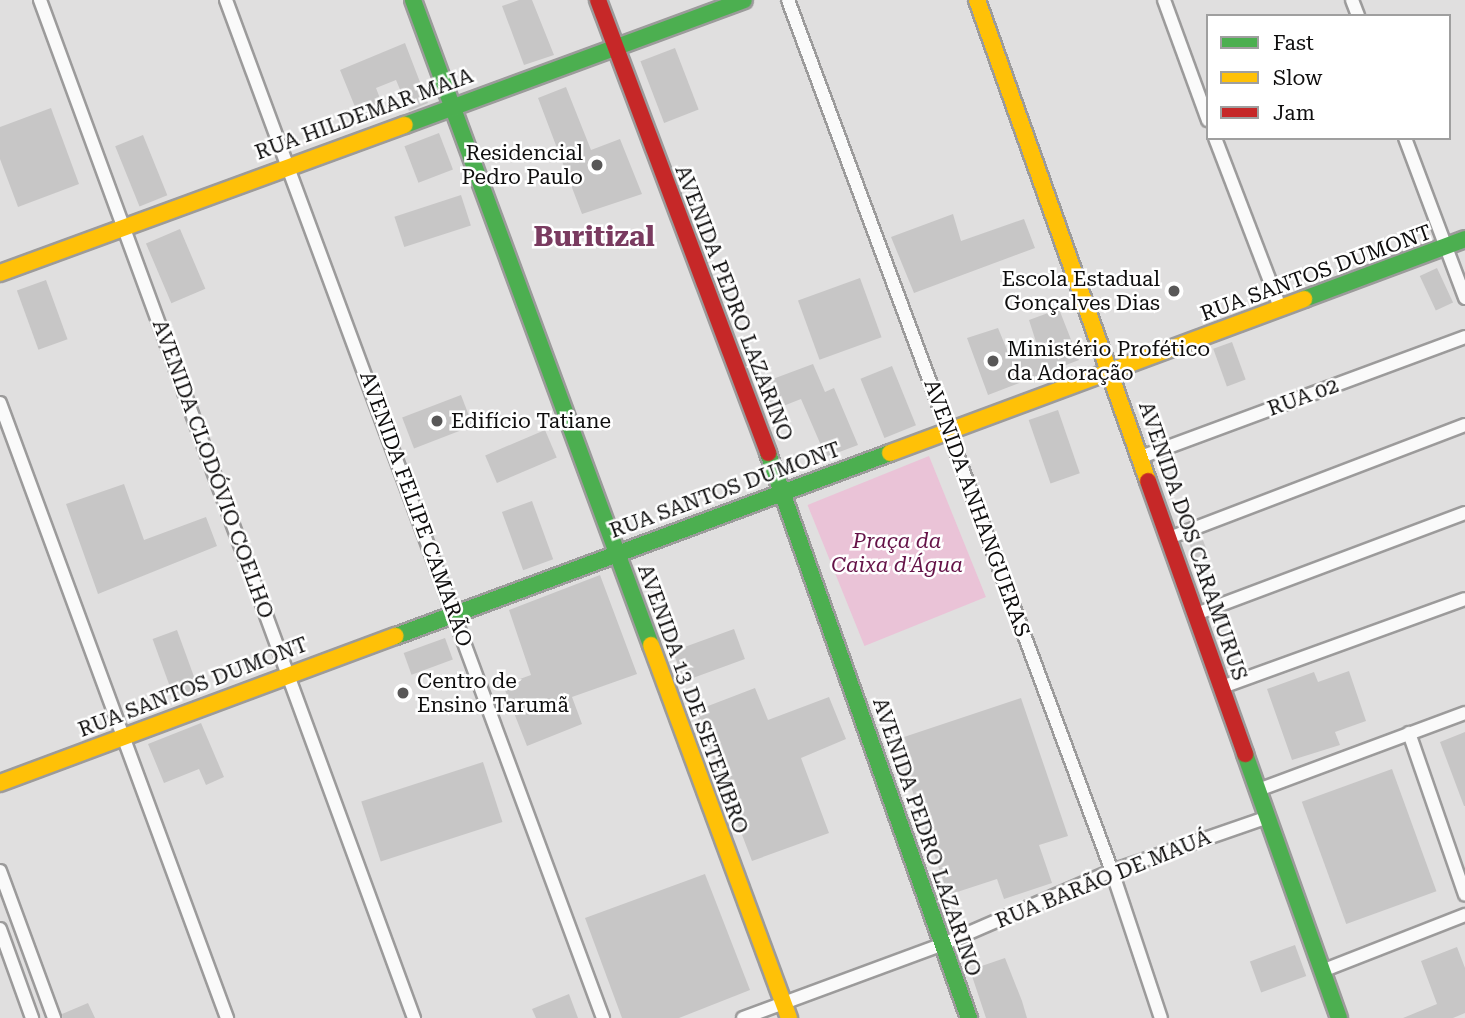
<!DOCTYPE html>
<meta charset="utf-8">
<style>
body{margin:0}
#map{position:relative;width:1465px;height:1018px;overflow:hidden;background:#e0dfdf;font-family:"Roboto Serif",serif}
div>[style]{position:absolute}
.green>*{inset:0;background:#eac3d7;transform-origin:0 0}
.building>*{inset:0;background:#c7c6c6;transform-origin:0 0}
.roads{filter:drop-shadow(2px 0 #9c9b9b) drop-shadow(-2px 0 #9c9b9b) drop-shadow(0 2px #9c9b9b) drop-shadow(0 -2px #9c9b9b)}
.street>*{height:12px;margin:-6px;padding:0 6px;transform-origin:6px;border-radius:6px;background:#fafafa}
.fast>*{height:16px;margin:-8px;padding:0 8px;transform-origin:8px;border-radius:8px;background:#4caf50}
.slow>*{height:16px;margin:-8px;padding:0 8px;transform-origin:8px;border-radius:8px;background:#ffc107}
.jam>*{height:16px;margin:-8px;padding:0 8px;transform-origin:8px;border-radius:8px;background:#c62828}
.dots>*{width:19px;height:19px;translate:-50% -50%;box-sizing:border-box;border:4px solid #fff;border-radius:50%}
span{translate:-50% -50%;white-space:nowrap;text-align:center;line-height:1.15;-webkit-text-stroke:5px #fff;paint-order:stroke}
.street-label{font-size:21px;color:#0f0e0e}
.poi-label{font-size:21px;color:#0f0e0e}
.right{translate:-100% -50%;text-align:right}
.left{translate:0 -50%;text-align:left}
.park-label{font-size:21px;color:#651348;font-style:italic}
.district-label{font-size:28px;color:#7a3b60;font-weight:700}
.legend{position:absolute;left:1206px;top:14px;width:245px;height:126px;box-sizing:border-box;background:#fff;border:2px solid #9f9f9f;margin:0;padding:9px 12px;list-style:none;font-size:21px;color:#0f0e0e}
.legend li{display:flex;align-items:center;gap:14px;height:35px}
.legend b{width:35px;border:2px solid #9f9f9f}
</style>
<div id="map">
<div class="green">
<i style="left:929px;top:456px;width:152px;height:131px;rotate:68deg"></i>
</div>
<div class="building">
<i style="clip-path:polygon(519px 0,532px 0,554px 55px,524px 65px,502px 6px)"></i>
<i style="clip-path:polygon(405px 43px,428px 103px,409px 111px,396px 80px,376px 88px,386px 114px,362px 124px,340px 70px)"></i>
<i style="left:675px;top:48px;width:66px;height:37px;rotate:69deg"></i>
<i style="clip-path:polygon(566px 87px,591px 150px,620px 139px,642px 194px,582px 214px,538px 98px)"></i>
<i style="clip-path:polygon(51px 108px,79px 184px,18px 207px,0 159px,0 127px)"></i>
<i style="left:439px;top:133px;width:39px;height:37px;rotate:69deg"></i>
<i style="left:143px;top:135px;width:65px;height:30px;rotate:68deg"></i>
<i style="left:461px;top:195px;width:32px;height:70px;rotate:72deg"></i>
<i style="clip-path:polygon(953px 214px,961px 241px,1024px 219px,1035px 248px,914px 293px,891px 237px)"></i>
<i style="left:180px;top:229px;width:65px;height:37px;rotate:67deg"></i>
<i style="left:1437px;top:268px;width:38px;height:19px;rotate:65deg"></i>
<i style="left:860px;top:278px;width:63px;height:66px;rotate:70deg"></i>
<i style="left:46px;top:280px;width:63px;height:31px;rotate:70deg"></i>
<i style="clip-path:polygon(1059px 309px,1079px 360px,988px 395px,967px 338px,998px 328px,1010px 357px,1037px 345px,1029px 320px)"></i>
<i style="left:1232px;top:342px;width:40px;height:20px;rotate:70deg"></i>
<i style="clip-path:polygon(813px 364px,825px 392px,834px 388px,858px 445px,826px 457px,801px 399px,773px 410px,762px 383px)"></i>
<i style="left:892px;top:366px;width:64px;height:34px;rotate:68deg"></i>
<i style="left:461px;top:395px;width:33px;height:63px;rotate:69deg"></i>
<i style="left:1058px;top:410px;width:67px;height:31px;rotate:71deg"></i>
<i style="left:545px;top:430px;width:30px;height:65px;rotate:67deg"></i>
<i style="clip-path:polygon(124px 484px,144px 540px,206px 517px,217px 546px,98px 594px,66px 504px)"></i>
<i style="left:532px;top:501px;width:62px;height:32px;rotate:70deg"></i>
<i style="left:1201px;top:535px;width:22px;height:14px;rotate:69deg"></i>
<i style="clip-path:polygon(600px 575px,637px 674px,572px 697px,582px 724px,527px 746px,503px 685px,531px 675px,509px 610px)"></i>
<i style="left:734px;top:629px;width:32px;height:65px;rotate:70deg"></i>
<i style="left:177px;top:630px;width:65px;height:26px;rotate:70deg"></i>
<i style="left:445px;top:638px;width:23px;height:44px;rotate:70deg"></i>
<i style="clip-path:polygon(1349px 671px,1366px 721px,1335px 732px,1340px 745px,1292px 760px,1267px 689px,1314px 672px,1318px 682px)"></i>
<i style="clip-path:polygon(755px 688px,768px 720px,829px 697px,846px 739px,801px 758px,829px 833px,752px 861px,695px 711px)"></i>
<i style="clip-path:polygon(1021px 698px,1068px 836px,1039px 845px,1052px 883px,1004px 899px,997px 879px,948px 895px,895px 740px)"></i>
<i style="clip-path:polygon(201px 723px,224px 777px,206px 785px,199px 769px,164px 783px,148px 744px)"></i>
<i style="clip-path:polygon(1465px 732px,1465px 806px,1464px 806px,1440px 742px)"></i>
<i style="left:483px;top:762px;width:63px;height:128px;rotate:72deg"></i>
<i style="left:1392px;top:769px;width:130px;height:96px;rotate:70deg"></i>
<i style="clip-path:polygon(705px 874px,750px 990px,679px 1018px,622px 1018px,585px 918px)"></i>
<i style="left:1295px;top:945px;width:33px;height:48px;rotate:70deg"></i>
<i style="clip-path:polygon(1457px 947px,1465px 968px,1465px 1013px,1453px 1018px,1403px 1018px,1437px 1004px,1421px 961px)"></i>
<i style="clip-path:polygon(1005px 958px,1022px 1001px,1027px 1018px,986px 1018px,970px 970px)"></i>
<i style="clip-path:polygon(569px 994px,578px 1018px,536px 1018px,532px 1009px)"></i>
<i style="clip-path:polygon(88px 1003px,95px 1018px,63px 1018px,62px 1014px)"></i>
</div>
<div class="roads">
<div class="street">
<i style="left:40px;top:0;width:1085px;rotate:69.83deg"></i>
<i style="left:226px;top:0;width:1086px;rotate:69.68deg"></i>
<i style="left:788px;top:0;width:929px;rotate:69.6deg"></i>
<i style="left:1112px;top:871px;width:155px;rotate:71.6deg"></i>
<i style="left:1164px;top:0;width:128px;rotate:69.9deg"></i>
<i style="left:1352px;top:0;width:17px;rotate:69deg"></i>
<i style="left:1215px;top:138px;width:181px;rotate:69deg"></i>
<i style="left:1405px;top:138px;width:171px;rotate:69.4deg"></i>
<i style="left:0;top:403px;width:656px;rotate:69.74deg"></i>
<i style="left:1141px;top:457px;width:346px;rotate:-20.3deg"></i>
<i style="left:1169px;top:538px;width:317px;rotate:-20.9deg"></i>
<i style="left:1196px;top:614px;width:287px;rotate:-20.6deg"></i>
<i style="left:1222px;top:687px;width:258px;rotate:-19.9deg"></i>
<i style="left:1409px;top:733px;width:171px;rotate:70.9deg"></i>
<i style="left:1258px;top:790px;width:221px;rotate:-20.4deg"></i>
<i style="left:0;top:871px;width:157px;rotate:69.8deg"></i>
<i style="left:0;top:929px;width:95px;rotate:70.2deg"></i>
<i style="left:1322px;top:971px;width:154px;rotate:-21.4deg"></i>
<i style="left:743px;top:1018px;width:213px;rotate:-20.3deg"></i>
<i style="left:943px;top:944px;width:184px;rotate:-23.4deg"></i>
<i style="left:1112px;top:871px;width:165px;rotate:-19.1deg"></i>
</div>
<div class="fast">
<i style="left:413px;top:0;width:688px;rotate:69.75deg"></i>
<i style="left:405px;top:125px;width:361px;rotate:-20.2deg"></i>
<i style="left:1304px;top:299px;width:172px;rotate:-20.4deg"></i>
<i style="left:768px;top:453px;width:600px;rotate:70.42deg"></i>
<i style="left:396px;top:636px;width:527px;rotate:-20.33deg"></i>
<i style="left:1245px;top:754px;width:280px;rotate:70.4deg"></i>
</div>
<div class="slow">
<i style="left:977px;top:0;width:510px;rotate:70.43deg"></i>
<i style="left:0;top:273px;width:431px;rotate:-20.1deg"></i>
<i style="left:890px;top:453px;width:442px;rotate:-20.4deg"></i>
<i style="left:651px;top:645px;width:398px;rotate:69.7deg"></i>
<i style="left:0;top:783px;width:422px;rotate:-20.4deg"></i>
</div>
<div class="jam">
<i style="left:598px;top:0;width:484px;rotate:69.4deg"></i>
<i style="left:1148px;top:481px;width:290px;rotate:70.4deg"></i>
</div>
</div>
<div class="dots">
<i style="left:597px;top:165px;background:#585757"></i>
<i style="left:1174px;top:291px;background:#585757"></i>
<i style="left:993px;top:361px;background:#585757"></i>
<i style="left:437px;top:421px;background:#585757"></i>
<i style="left:403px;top:693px;background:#585757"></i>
</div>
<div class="street-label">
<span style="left:364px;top:114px;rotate:-20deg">RUA HILDEMAR MAIA</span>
<span style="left:1316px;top:273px;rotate:-20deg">RUA SANTOS DUMONT</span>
<span style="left:734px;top:303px;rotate:69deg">AVENIDA PEDRO LAZARINO</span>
<span style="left:1303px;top:397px;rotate:-20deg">RUA 02</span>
<span style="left:213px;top:469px;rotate:70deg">AVENIDA CLODÓVIO COELHO</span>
<span style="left:725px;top:490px;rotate:-20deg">RUA SANTOS DUMONT</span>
<span style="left:977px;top:508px;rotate:70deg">AVENIDA ANHANGUERAS</span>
<span style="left:416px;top:509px;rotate:70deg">AVENIDA FELIPE CAMARÃO</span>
<span style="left:1193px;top:541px;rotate:71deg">AVENIDA DOS CARAMURUS</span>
<span style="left:193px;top:687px;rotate:-21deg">RUA SANTOS DUMONT</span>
<span style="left:693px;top:699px;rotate:70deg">AVENIDA 13 DE SETEMBRO</span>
<span style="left:927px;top:837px;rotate:71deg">AVENIDA PEDRO LAZARINO</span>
<span style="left:1103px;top:879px;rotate:-22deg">RUA BARÃO DE MAUÁ</span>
</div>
<div class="poi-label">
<span class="right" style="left:583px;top:165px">Residencial<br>Pedro Paulo</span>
<span class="right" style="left:1160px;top:291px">Escola Estadual<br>Gonçalves Dias</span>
<span class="left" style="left:1007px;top:361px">Ministério Profético<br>da Adoração</span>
<span class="left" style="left:451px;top:421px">Edifício Tatiane</span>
<span class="left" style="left:417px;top:693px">Centro de<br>Ensino Tarumã</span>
</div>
<div class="park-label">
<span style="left:897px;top:553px">Praça da<br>Caixa d'Água</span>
</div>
<div class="district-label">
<span style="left:594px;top:237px">Buritizal</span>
</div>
<ul class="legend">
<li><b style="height:9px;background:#4caf50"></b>Fast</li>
<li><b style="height:9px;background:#ffc107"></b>Slow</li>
<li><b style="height:9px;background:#c62828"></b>Jam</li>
</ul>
</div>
